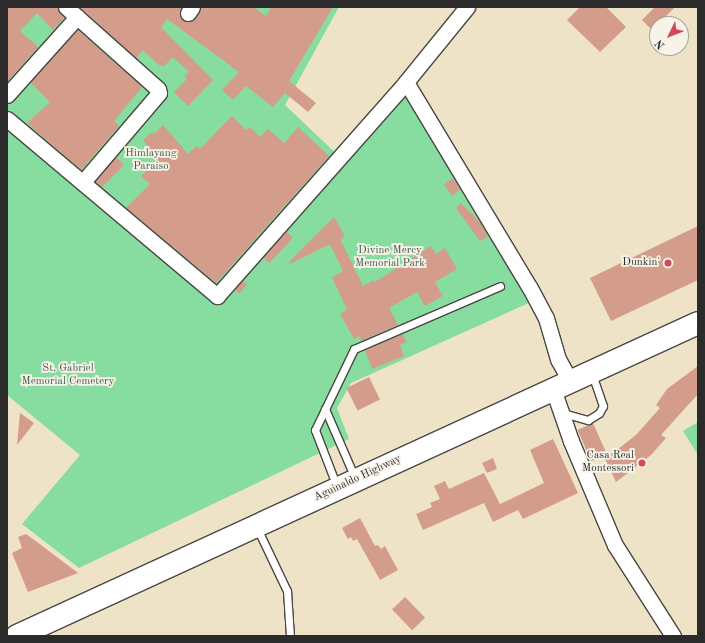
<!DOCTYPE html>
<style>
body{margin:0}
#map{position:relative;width:705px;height:643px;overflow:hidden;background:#efe3c7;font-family:"Old Standard TT",serif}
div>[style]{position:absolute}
.green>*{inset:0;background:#87dc9f}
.building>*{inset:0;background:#d39c8b;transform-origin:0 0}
.roads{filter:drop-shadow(1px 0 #484742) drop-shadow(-1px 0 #484742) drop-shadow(0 1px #484742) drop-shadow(0 -1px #484742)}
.lane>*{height:7px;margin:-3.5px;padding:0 3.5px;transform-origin:3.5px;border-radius:3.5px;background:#fff}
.street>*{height:15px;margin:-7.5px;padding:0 7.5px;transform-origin:7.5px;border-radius:7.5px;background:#fff}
.primary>*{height:22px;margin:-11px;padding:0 11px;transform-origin:11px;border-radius:11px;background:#fff}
.dots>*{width:11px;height:11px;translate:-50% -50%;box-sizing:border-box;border:2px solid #f7f3e8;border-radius:50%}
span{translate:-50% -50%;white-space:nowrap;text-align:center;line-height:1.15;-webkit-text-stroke:3.5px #f7f3e8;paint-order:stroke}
.park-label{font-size:11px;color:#425748}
.poi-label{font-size:11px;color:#2b2b2b}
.right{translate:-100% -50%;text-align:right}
.street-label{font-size:11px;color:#2b2b2b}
.frame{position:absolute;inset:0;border:8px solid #2b2b2b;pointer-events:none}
.north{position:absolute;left:649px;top:16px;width:40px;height:40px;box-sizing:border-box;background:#f7f3e8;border:1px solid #a5a39c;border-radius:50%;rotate:227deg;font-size:11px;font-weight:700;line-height:16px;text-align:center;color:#2b2b2b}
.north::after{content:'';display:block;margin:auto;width:14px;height:18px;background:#d1495b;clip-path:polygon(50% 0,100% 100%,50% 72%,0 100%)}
</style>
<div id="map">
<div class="green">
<i style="clip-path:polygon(7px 7px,339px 7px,285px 105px,344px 161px,405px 95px,531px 302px,351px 383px,337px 408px,349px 439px,79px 568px,22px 524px,80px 455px,7px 395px)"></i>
<i style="clip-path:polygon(698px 422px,698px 455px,683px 431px)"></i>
</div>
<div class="building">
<i style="clip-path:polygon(7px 7px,57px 7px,64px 18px,53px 30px,37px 13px,20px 31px,38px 47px,7px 82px)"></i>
<i style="clip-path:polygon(80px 7px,181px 7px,180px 17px,188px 22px,195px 18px,201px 7px,254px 7px,266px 16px,271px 7px,333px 7px,289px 81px,316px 103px,308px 112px,285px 93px,273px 107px,246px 86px,233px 100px,222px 90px,239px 72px,167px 19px,161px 27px,213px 80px,188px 106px,174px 92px,187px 79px,184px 76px,189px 72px,173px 57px,164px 66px,160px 66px,143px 50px,136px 58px)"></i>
<i style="clip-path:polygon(580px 7px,606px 7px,626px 27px,600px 52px,567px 20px)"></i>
<i style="clip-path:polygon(655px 7px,675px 7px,652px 30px,642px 20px)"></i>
<i style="clip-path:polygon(78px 30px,142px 87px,114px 121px,119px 126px,81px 170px,27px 123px,50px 102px,30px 82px)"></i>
<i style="clip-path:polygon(232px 116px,246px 130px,250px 127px,260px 137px,268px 129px,284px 143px,298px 127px,329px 156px,216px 283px,126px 208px,150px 184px,141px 176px,158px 159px,143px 140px,152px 132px,154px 134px,163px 125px,188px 154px,197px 146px,200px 149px)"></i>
<i style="clip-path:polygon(116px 157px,124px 165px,102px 187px,95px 182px)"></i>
<i style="left:453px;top:178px;width:14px;height:11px;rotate:56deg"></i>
<i style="clip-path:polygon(461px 203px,480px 222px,488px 236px,480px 241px,456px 208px)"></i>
<i style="clip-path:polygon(334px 217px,345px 236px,340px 239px,363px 286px,374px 280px,375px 282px,431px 246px,436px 254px,445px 248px,457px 269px,435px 282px,443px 296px,425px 306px,417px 292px,389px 308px,398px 325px,361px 341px,359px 336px,354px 339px,340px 314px,347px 310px,332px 277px,343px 271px,330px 244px,290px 264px,289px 262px)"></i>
<i style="clip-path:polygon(698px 226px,698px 280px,611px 321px,590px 278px)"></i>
<i style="clip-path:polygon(286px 231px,293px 238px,269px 263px,263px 257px)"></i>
<i style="clip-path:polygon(243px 281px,247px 285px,239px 294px,235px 289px)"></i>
<i style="clip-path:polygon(402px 334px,407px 342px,400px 345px,404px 356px,372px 369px,365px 350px)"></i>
<i style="clip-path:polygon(698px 366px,698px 394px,661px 435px,666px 438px,651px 455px,616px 482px,605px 459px,636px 435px,660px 408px,656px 405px,667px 389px)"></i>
<i style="left:369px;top:377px;width:25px;height:25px;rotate:64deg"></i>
<i style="clip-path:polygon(20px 413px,34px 423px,17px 445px)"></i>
<i style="left:593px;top:423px;width:34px;height:17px;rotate:66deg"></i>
<i style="clip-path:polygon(553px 439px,578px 493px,523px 519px,518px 510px,493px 522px,484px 503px,423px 530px,416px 514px,432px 507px,430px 503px,440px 499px,434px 486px,445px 481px,449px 489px,484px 473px,500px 504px,544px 483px,530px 450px)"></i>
<i style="clip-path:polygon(493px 458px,497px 469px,487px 473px,482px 463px)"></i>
<i style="clip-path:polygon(360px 518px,375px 546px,378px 545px,381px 549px,385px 546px,398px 570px,380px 580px,357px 539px,353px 541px,351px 537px,348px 539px,342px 528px)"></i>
<i style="clip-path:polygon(26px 534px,37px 542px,78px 573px,28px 592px,12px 553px,22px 548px,18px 537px)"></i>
<i style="left:405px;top:597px;width:29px;height:18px;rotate:46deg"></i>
</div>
<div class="roads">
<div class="lane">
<i style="left:325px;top:409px;width:75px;rotate:66.5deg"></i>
<i style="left:563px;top:413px;width:26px;rotate:16deg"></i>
<i style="left:588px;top:420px;width:13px;rotate:-32deg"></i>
<i style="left:599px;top:413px;width:8px;rotate:-60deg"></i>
<i style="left:603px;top:406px;width:34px;rotate:-109deg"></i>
<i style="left:337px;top:487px;width:61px;rotate:-111.1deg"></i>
<i style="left:315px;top:430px;width:90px;rotate:-64.3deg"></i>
<i style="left:354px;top:349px;width:159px;rotate:-23.3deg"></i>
<i style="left:257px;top:528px;width:70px;rotate:64.5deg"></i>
<i style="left:287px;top:591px;width:45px;rotate:86.2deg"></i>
</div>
<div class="street">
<i style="left:66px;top:7px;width:123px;rotate:41.7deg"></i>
<i style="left:158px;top:89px;width:4px;rotate:76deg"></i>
<i style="left:159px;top:93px;width:117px;rotate:130.5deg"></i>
<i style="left:188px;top:13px;width:7px;rotate:-56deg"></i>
<i style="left:406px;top:82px;width:240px;rotate:59deg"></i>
<i style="left:530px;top:288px;width:34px;rotate:62deg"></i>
<i style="left:546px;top:318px;width:43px;rotate:73.7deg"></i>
<i style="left:558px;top:359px;width:25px;rotate:61deg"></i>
<i style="left:7px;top:95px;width:105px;rotate:-48.1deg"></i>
<i style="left:7px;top:119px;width:275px;rotate:40.1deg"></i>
<i style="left:217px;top:296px;width:286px;rotate:-48.5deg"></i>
<i style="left:406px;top:82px;width:97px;rotate:-50.9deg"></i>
<i style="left:553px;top:389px;width:55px;rotate:70.9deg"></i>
<i style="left:571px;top:441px;width:113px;rotate:67.1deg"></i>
<i style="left:615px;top:545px;width:108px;rotate:57.5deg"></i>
</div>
<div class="primary">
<i style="left:17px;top:636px;width:749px;rotate:-24.68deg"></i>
</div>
</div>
<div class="dots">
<i style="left:668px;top:263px;background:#d1495b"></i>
<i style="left:642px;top:463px;background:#d1495b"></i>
</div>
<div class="park-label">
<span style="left:151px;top:161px">Himlayang<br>Paraiso</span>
<span style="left:390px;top:258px">Divine Mercy<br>Memorial Park</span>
<span style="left:68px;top:376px">St. Gabriel<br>Memorial Cemetery</span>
</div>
<div class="poi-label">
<span class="right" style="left:660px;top:263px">Dunkin'</span>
<span class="right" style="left:634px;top:463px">Casa Real<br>Montessori</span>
</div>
<div class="street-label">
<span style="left:358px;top:479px;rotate:-25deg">Aguinaldo Highway</span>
</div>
<div class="frame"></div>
<div class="north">N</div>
</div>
